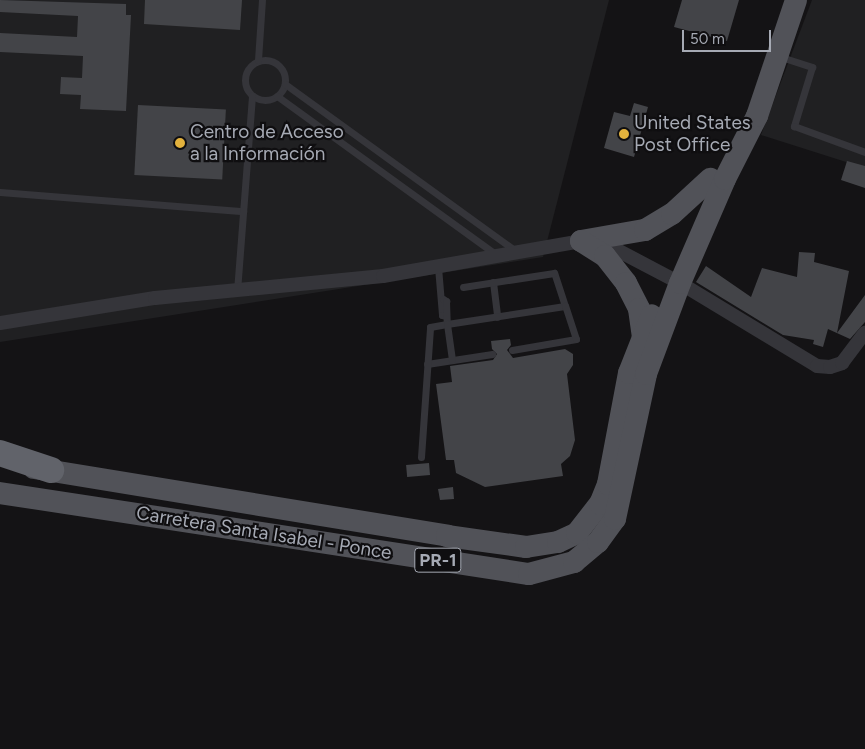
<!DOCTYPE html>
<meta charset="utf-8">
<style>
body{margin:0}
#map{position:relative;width:865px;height:749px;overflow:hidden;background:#141315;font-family:Figtree,sans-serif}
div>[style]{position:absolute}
.built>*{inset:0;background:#202022}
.building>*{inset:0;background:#434448;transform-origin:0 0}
.lane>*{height:7px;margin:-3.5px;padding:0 3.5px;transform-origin:3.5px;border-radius:3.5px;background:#35353a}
.lane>.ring{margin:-3.5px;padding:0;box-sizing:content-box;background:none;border:7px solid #35353a;border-radius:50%}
.street>*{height:14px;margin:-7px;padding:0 7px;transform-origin:7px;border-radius:7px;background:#35353a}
.primary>*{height:22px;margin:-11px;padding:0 11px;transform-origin:11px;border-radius:11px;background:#515258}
.highway>*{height:26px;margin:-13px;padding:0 13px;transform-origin:13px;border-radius:13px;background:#61636a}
.dots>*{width:14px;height:14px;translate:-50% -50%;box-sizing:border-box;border:2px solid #0f0e10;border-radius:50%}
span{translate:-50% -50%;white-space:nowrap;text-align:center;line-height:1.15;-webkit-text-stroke:4.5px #0f0e10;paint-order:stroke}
.shield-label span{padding:1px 4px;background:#0f0e10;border:1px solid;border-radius:4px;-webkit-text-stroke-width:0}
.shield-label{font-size:18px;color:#a6aab4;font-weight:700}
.poi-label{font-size:19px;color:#a6aab4}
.left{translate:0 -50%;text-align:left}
.street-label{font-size:19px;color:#a6aab4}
.scale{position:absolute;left:682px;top:30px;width:89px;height:22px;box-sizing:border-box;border:2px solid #a6aab4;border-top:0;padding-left:6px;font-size:15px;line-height:18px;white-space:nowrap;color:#a6aab4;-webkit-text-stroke:4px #0f0e10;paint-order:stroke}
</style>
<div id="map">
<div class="built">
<i style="clip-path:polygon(0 0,609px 0,543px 257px,0 342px)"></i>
<i style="clip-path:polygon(812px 0,865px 0,865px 168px,761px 135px)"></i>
</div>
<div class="building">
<i style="clip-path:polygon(0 0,126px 4px,126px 15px,131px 15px,126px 111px,80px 109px,81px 95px,60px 94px,61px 77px,82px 78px,83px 56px,0 52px,0 33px,77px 37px,78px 16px,0 12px)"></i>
<i style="clip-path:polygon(145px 0,242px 0,240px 30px,144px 24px)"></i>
<i style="clip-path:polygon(682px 0,739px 0,727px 41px,674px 27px)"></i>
<i style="clip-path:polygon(634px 103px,648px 107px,634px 157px,604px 148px,614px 112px,630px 116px)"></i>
<i style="left:138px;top:105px;width:88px;height:70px;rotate:3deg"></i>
<i style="clip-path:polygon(847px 161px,865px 166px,865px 188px,841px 180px)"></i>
<i style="clip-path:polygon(799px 252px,815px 253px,814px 262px,849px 271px,837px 333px,865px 295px,865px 322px,850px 339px,828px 329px,823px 347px,813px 344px,814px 340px,783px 335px,696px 282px,706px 266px,751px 297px,762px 268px,797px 277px)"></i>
<i style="clip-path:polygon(510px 339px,511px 345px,507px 350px,513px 358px,565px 349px,573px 354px,573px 365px,567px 374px,575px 440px,570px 456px,561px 464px,563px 476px,485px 487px,456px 473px,454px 460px,446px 460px,436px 384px,452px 382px,450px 366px,493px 360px,497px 354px,492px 349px,491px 341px)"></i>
<i style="left:429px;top:463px;width:12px;height:23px;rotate:85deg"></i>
<i style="clip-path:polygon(453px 487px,454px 499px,440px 500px,438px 489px)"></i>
</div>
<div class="lane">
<i style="left:781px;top:57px;width:33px;rotate:18deg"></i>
<i style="left:812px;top:67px;width:62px;rotate:107deg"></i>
<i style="left:794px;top:126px;width:76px;rotate:20.1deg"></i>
<i class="ring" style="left:245px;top:60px;width:33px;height:33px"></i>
<i style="left:258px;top:60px;width:60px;rotate:-86.2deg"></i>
<i style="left:285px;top:84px;width:286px;rotate:35.9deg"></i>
<i style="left:277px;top:96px;width:271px;rotate:35.9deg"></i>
<i style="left:0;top:192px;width:244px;rotate:4.5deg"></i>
<i style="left:438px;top:267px;width:48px;rotate:85.2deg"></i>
<i style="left:442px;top:315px;width:4px;rotate:14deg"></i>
<i style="left:493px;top:282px;width:35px;rotate:83deg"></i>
<i style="left:237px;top:291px;width:196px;rotate:-85.6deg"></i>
<i style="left:443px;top:299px;width:4px;rotate:34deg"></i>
<i style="left:446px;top:301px;width:23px;rotate:88deg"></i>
<i style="left:447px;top:324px;width:119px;rotate:-8.7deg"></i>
<i style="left:565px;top:306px;width:35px;rotate:-108deg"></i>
<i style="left:554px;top:273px;width:92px;rotate:171.3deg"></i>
<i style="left:512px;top:350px;width:65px;rotate:-9.8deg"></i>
<i style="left:576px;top:339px;width:35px;rotate:-108deg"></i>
<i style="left:427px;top:364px;width:66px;rotate:-8.7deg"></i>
<i style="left:421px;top:457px;width:130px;rotate:-86deg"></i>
<i style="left:430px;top:327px;width:17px;rotate:-10deg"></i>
<i style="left:447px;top:324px;width:36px;rotate:82deg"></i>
</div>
<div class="street">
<i style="left:0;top:323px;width:157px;rotate:-9.2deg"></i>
<i style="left:155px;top:298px;width:229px;rotate:-5.5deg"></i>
<i style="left:383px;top:276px;width:201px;rotate:-10deg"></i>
<i style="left:581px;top:241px;width:39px;rotate:15deg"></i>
<i style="left:619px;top:251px;width:69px;rotate:27.7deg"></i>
<i style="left:680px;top:283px;width:160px;rotate:31.2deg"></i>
<i style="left:817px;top:366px;width:13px;rotate:4deg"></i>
<i style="left:830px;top:367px;width:13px;rotate:-18deg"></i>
<i style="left:842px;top:363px;width:38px;rotate:-53deg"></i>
</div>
<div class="primary">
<i style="left:581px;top:241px;width:65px;rotate:-9.8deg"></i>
<i style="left:645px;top:230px;width:31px;rotate:-31deg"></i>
<i style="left:672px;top:214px;width:52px;rotate:-42.6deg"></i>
<i style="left:581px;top:241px;width:28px;rotate:32deg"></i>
<i style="left:605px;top:256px;width:34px;rotate:52deg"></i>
<i style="left:626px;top:283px;width:29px;rotate:63deg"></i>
<i style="left:639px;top:309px;width:27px;rotate:82deg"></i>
<i style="left:34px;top:468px;width:419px;rotate:9.3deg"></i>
<i style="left:447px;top:536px;width:80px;rotate:7.9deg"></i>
<i style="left:526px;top:547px;width:32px;rotate:-9deg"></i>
<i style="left:558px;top:542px;width:21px;rotate:-25deg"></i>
<i style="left:577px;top:533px;width:37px;rotate:-52deg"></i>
<i style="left:600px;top:504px;width:22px;rotate:-68deg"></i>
<i style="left:608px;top:484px;width:113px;rotate:-79.3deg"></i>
<i style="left:629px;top:373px;width:62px;rotate:-68.4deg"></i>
<i style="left:0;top:493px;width:535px;rotate:8.71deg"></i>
<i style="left:529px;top:574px;width:47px;rotate:-14.9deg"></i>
<i style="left:574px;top:562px;width:31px;rotate:-40deg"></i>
<i style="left:598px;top:542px;width:29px;rotate:-54deg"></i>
<i style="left:615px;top:519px;width:148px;rotate:-77.9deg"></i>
<i style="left:646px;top:374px;width:97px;rotate:-69.5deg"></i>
<i style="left:680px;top:283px;width:113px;rotate:-66.6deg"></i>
<i style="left:725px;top:179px;width:71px;rotate:-63.1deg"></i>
<i style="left:757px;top:116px;width:122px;rotate:-71.4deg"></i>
</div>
<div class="highway">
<i style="left:0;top:453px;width:54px;rotate:18.4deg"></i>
</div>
<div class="dots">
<i style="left:624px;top:134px;background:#e3b23d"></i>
<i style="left:180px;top:143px;background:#e3b23d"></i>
</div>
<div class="shield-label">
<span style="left:438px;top:560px">PR-1</span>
</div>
<div class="poi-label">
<span class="left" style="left:634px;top:134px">United States<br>Post Office</span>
<span class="left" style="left:190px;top:143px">Centro de Acceso<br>a la Información</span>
</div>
<div class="street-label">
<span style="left:264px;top:533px;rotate:9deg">Carretera Santa Isabel - Ponce</span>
</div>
<div class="scale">50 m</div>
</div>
